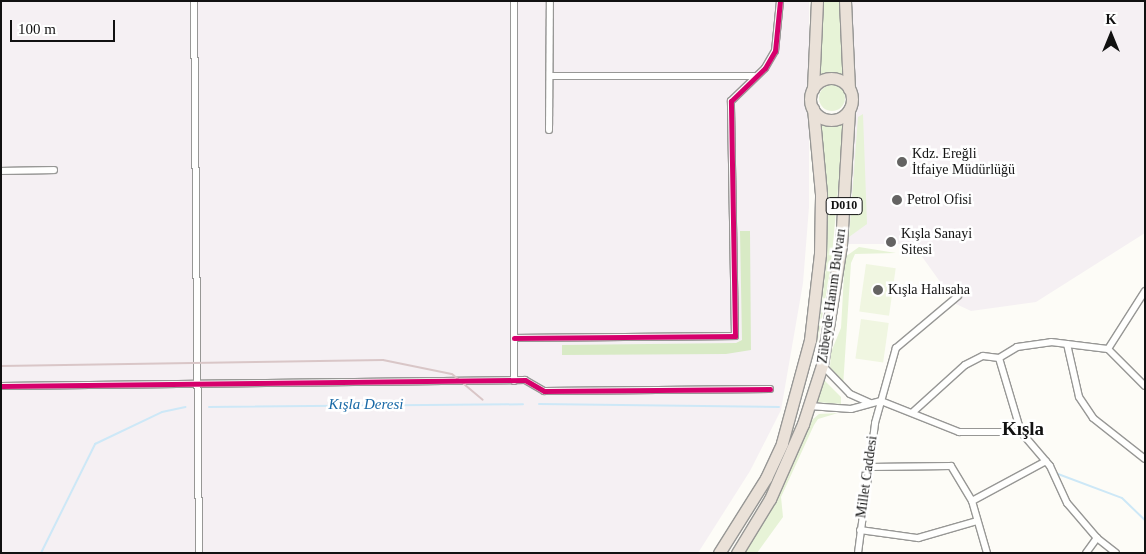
<!DOCTYPE html>
<meta charset="utf-8">
<style>
body{margin:0}
#map{position:relative;width:1146px;height:554px;overflow:hidden;background:#fdfcf7;font-family:"Times New Roman",serif}
div>[style]{position:absolute}
.industrial>*{inset:0;background:#f5f0f3}
.green>*{inset:0;background:#e7f3d7}
.round{border-radius:50%}
.forest>*{inset:0;background:#d8eac5}
.pitch>*{inset:0;background:#f0f6e1;transform-origin:0 0}
.stream>*{height:2px;margin:-1px;padding:0 1px;transform-origin:1px;border-radius:1px;background:#cde8f7}
.roads{filter:drop-shadow(1px 0 #979795) drop-shadow(-1px 0 #979795) drop-shadow(0 1px #979795) drop-shadow(0 -1px #979795)}
.street>*{height:6px;margin:-3px;padding:0 3px;transform-origin:3px;border-radius:3px;background:#fffffe}
.highway>*{height:11px;margin:-5.5px;padding:0 5.5px;transform-origin:5.5px;border-radius:5.5px;background:#eae1d8}
.highway>.ring{margin:-5.5px;padding:0;box-sizing:content-box;background:none;border:11px solid #eae1d8;border-radius:50%}
.rail>*{height:2px;margin:-1px;padding:0 1px;transform-origin:1px;border-radius:1px;background:#d9c6c7}
.cycleway>*{height:5px;margin:-2.5px;padding:0 2.5px;transform-origin:2.5px;border-radius:2.5px;background:#d6006c}
.dots>*{width:14px;height:14px;translate:-50% -50%;box-sizing:border-box;border:2px solid #fff;border-radius:50%}
span{translate:-50% -50%;white-space:nowrap;text-align:center;line-height:1.15;-webkit-text-stroke:5px #fff;paint-order:stroke}
.shield-label span{padding:1px 4px;background:#fff;border:1px solid;border-radius:4px;-webkit-text-stroke-width:0}
.shield-label{font-size:12px;color:#111;font-weight:700}
.poi-label{font-size:14px;color:#111}
.left{translate:0 -50%;text-align:left}
.street-label{font-size:14px;color:#111}
.water-label{font-size:15px;color:#1768a6;font-style:italic}
.district-label{font-size:19px;color:#111;font-weight:700}
.frame{position:absolute;inset:0;border:2px solid #111;pointer-events:none}
.north{position:absolute;left:1086px;top:10px;width:50px;height:50px;-webkit-text-stroke:4px #fff;paint-order:stroke;rotate:0deg;font-size:14px;font-weight:700;line-height:20px;text-align:center;color:#111}
.north::after{content:'';display:block;margin:auto;width:18px;height:22px;background:#111;clip-path:polygon(50% 0,100% 100%,50% 72%,0 100%)}
.scale{position:absolute;left:10px;top:20px;width:105px;height:22px;box-sizing:border-box;border:2px solid #111;border-top:0;padding-left:6px;font-size:15px;line-height:18px;white-space:nowrap;color:#111;-webkit-text-stroke:4px #fff;paint-order:stroke}
</style>
<div id="map">
<div class="industrial">
<i style="clip-path:polygon(1px 1px,809px 1px,809px 207px,803px 283px,781px 410px,750px 471px,698px 553px,1px 553px)"></i>
<i style="clip-path:polygon(848px 1px,1145px 1px,1145px 233px,1036px 302px,971px 311px,956px 304px,918px 251px,900px 244px,849px 244px)"></i>
</div>
<div class="green">
<i style="clip-path:polygon(824px 1px,840px 1px,846px 77px,820px 77px)"></i>
<i class="round" style="left:819px;top:85px;width:26px;height:26px"></i>
<i style="clip-path:polygon(863px 114px,867px 224px,849px 237px,858px 117px)"></i>
<i style="clip-path:polygon(819px 121px,844px 121px,831px 267px,817px 345px,826px 267px)"></i>
<i style="clip-path:polygon(859px 247px,896px 253px,855px 254px,851px 263px,843px 387px,830px 367px,831px 352px,841px 328px,845px 257px)"></i>
<i style="clip-path:polygon(824px 380px,841px 397px,841px 404px,816px 402px)"></i>
<i style="clip-path:polygon(838px 413px,818px 419px,814px 425px,781px 497px,783px 517px,757px 553px,743px 553px,781px 492px,812px 420px,819px 414px)"></i>
</div>
<div class="forest">
<i style="clip-path:polygon(740px 231px,750px 231px,751px 350px,726px 354px,562px 355px,562px 345px,736px 343px,742px 340px)"></i>
</div>
<div class="pitch">
<i style="left:866px;top:264px;width:30px;height:48px;rotate:8deg"></i>
<i style="left:861px;top:319px;width:28px;height:40px;rotate:8deg"></i>
</div>
<div class="stream">
<i style="left:539px;top:404px;width:240px;rotate:0.7deg"></i>
<i style="left:209px;top:407px;width:314px;rotate:-0.5deg"></i>
<i style="left:1058px;top:474px;width:68px;rotate:20.6deg"></i>
<i style="left:1122px;top:498px;width:32px;rotate:44deg"></i>
<i style="left:41px;top:553px;width:122px;rotate:-63.6deg"></i>
<i style="left:95px;top:444px;width:74px;rotate:-25.5deg"></i>
<i style="left:162px;top:412px;width:24px;rotate:-12deg"></i>
</div>
<div class="roads">
<div class="street">
<i style="left:194px;top:1px;width:552px;rotate:89.48deg"></i>
<i style="left:514px;top:1px;width:380px;rotate:90deg"></i>
<i style="left:550px;top:76px;width:204px"></i>
<i style="left:549px;top:130px;width:129px;rotate:-89.6deg"></i>
<i style="left:1px;top:171px;width:53px;rotate:-1.1deg"></i>
<i style="left:514px;top:338px;width:221px;rotate:-0.5deg"></i>
<i style="left:735px;top:336px;width:235px;rotate:-91deg"></i>
<i style="left:731px;top:101px;width:47px;rotate:-44.1deg"></i>
<i style="left:765px;top:68px;width:20px;rotate:-60deg"></i>
<i style="left:775px;top:51px;width:50px;rotate:-84.3deg"></i>
<i style="left:1067px;top:344px;width:54px;rotate:77.2deg"></i>
<i style="left:1079px;top:397px;width:25px;rotate:56deg"></i>
<i style="left:1093px;top:418px;width:66px;rotate:38.3deg"></i>
<i style="left:1108px;top:349px;width:69px;rotate:-57.5deg"></i>
<i style="left:822px;top:365px;width:40px;rotate:46deg"></i>
<i style="left:850px;top:394px;width:22px;rotate:24deg"></i>
<i style="left:1px;top:386px;width:524px;rotate:-0.66deg"></i>
<i style="left:525px;top:380px;width:22px;rotate:30deg"></i>
<i style="left:544px;top:391px;width:226px;rotate:-0.5deg"></i>
<i style="left:809px;top:406px;width:42px;rotate:4.1deg"></i>
<i style="left:851px;top:409px;width:31px;rotate:-15deg"></i>
<i style="left:881px;top:401px;width:84px;rotate:21.7deg"></i>
<i style="left:959px;top:432px;width:62px"></i>
<i style="left:913px;top:412px;width:70px;rotate:-42.1deg"></i>
<i style="left:965px;top:365px;width:20px;rotate:-27deg"></i>
<i style="left:983px;top:356px;width:16px;rotate:7deg"></i>
<i style="left:869px;top:467px;width:82px;rotate:-0.7deg"></i>
<i style="left:951px;top:466px;width:41px;rotate:59deg"></i>
<i style="left:972px;top:501px;width:54px;rotate:73.9deg"></i>
<i style="left:972px;top:501px;width:84px;rotate:-28.4deg"></i>
<i style="left:860px;top:530px;width:59px;rotate:7.9deg"></i>
<i style="left:918px;top:538px;width:61px;rotate:-16.1deg"></i>
<i style="left:1097px;top:538px;width:46px;rotate:-130.6deg"></i>
<i style="left:1067px;top:503px;width:41px;rotate:-114.7deg"></i>
<i style="left:1050px;top:466px;width:45px;rotate:-130.5deg"></i>
<i style="left:1021px;top:432px;width:77px;rotate:-106.6deg"></i>
<i style="left:999px;top:358px;width:21px;rotate:-31deg"></i>
<i style="left:1017px;top:347px;width:34px;rotate:-8deg"></i>
<i style="left:1051px;top:342px;width:57px;rotate:7deg"></i>
<i style="left:1108px;top:349px;width:52px;rotate:45deg"></i>
<i style="left:858px;top:553px;width:131px;rotate:-82.5deg"></i>
<i style="left:875px;top:423px;width:78px;rotate:-74.4deg"></i>
<i style="left:896px;top:348px;width:81px;rotate:-40deg"></i>
<i style="left:1086px;top:553px;width:19px;rotate:-54deg"></i>
<i style="left:1097px;top:538px;width:24px;rotate:38deg"></i>
</div>
<div class="highway">
<i style="left:845px;top:1px;width:88px;rotate:87.4deg"></i>
<i class="ring" style="left:810px;top:78px;width:31px;height:31px"></i>
<i style="left:813px;top:89px;width:88px;rotate:-87.4deg"></i>
<i style="left:719px;top:553px;width:89px;rotate:-57.9deg"></i>
<i style="left:766px;top:478px;width:38px;rotate:-65deg"></i>
<i style="left:782px;top:443px;width:107px;rotate:-74.8deg"></i>
<i style="left:810px;top:340px;width:87px;rotate:-83.4deg"></i>
<i style="left:820px;top:254px;width:60px;rotate:-89deg"></i>
<i style="left:821px;top:194px;width:86px;rotate:-95.3deg"></i>
<i style="left:737px;top:553px;width:63px;rotate:-58.6deg"></i>
<i style="left:770px;top:499px;width:82px;rotate:-66.3deg"></i>
<i style="left:803px;top:424px;width:62px;rotate:-72.1deg"></i>
<i style="left:822px;top:365px;width:121px;rotate:-81deg"></i>
<i style="left:841px;top:245px;width:135px;rotate:-86.6deg"></i>
</div>
</div>
<div class="rail">
<i style="left:1px;top:366px;width:382px;rotate:-0.9deg"></i>
<i style="left:383px;top:360px;width:70px;rotate:11.5deg"></i>
<i style="left:452px;top:374px;width:40px;rotate:40deg"></i>
</div>
<div class="cycleway">
<i style="left:514px;top:338px;width:221px;rotate:-0.5deg"></i>
<i style="left:735px;top:336px;width:235px;rotate:-91deg"></i>
<i style="left:731px;top:101px;width:47px;rotate:-44.1deg"></i>
<i style="left:765px;top:68px;width:20px;rotate:-60deg"></i>
<i style="left:775px;top:51px;width:50px;rotate:-84.3deg"></i>
<i style="left:1px;top:386px;width:524px;rotate:-0.66deg"></i>
<i style="left:525px;top:380px;width:22px;rotate:30deg"></i>
<i style="left:544px;top:391px;width:226px;rotate:-0.5deg"></i>
</div>
<div class="dots">
<i style="left:902px;top:162px;background:#646362"></i>
<i style="left:897px;top:200px;background:#646362"></i>
<i style="left:891px;top:242px;background:#646362"></i>
<i style="left:878px;top:290px;background:#646362"></i>
</div>
<div class="shield-label">
<span style="left:844px;top:206px">D010</span>
</div>
<div class="poi-label">
<span class="left" style="left:912px;top:162px">Kdz. Ereğli<br>İtfaiye Müdürlüğü</span>
<span class="left" style="left:907px;top:200px">Petrol Ofisi</span>
<span class="left" style="left:901px;top:242px">Kışla Sanayi<br>Sitesi</span>
<span class="left" style="left:888px;top:290px">Kışla Halısaha</span>
</div>
<div class="street-label">
<span style="left:832px;top:296px;rotate:-82deg">Zübeyde Hanım Bulvarı</span>
<span style="left:867px;top:477px;rotate:-82deg">Millet Caddesi</span>
</div>
<div class="water-label">
<span style="left:366px;top:405px">Kışla Deresi</span>
</div>
<div class="district-label">
<span style="left:1023px;top:429px">Kışla</span>
</div>
<div class="frame"></div>
<div class="north">K</div>
<div class="scale">100 m</div>
</div>
